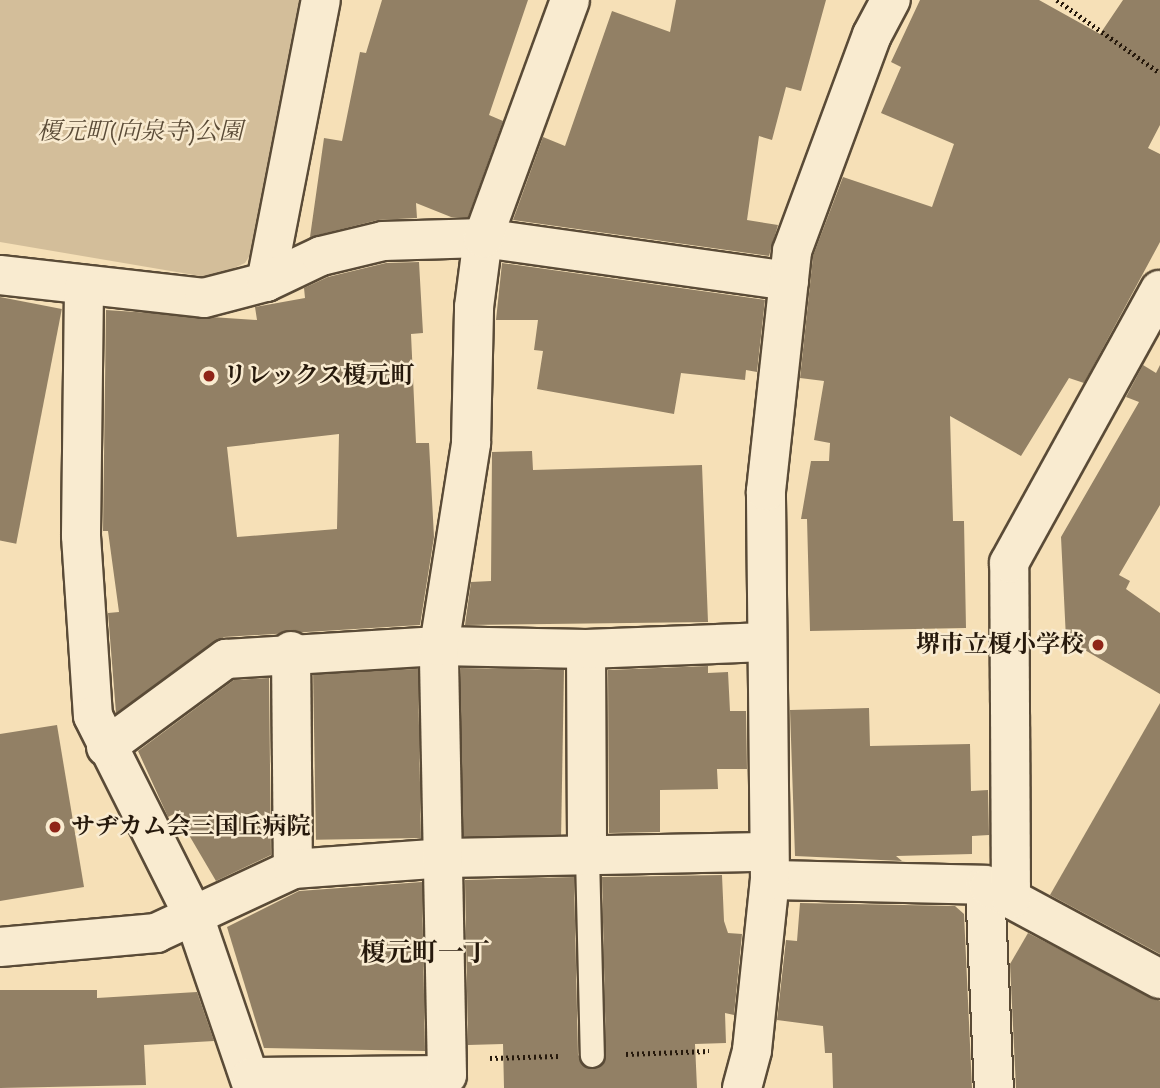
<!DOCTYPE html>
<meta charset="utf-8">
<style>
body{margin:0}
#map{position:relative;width:1160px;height:1088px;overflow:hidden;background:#f6e0b7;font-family:"IM FELL Great Primer","Noto Serif JP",serif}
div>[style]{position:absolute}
.green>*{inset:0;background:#d3be9a}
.building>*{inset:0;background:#928065;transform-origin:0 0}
.path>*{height:4.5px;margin-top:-2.25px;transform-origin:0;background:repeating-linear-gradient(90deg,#26190c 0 2px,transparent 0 5.5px)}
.roads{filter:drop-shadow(2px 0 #5a4b37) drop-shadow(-2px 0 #5a4b37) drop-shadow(0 2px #5a4b37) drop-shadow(0 -2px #5a4b37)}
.service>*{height:23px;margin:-11.5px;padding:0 11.5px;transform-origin:11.5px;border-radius:11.5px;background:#f9ebd0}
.minor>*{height:38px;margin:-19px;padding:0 19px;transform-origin:19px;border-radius:19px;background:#f9ebd0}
.dots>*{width:19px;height:19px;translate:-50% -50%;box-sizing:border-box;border:4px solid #f9ebd0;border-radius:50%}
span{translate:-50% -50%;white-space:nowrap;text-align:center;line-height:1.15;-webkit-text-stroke:5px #f9ebd0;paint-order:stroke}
.park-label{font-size:24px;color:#5a4b37;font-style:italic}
.poi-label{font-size:24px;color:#26190c;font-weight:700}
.left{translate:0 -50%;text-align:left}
.right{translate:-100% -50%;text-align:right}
.neighbourhood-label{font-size:26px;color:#26190c;font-weight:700}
</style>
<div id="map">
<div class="green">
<i style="clip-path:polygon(0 0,303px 0,256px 246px,245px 263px,212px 278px,0 242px)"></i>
</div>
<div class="building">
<i style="clip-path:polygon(382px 0,528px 0,489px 115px,503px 121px,468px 217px,451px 217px,416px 203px,417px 218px,378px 220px,310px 237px,324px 138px,342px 141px,360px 52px,366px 53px)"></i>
<i style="clip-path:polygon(676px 0,826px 0,801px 91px,786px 87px,772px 140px,759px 136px,747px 220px,778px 225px,769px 256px,513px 220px,543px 137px,565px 146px,612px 11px,670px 32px)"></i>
<i style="clip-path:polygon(920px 0,1039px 0,1100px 34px,1123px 0,1160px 0,1160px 125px,1148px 148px,1160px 154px,1160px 242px,1084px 383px,1069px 378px,1021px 456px,950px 416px,953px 521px,964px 521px,966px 628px,810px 631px,807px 519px,801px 519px,811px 461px,829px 461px,830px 443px,814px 440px,824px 381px,800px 378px,813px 256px,843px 177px,932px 207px,954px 144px,881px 113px,901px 67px,891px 62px)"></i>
<i style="clip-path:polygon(evenodd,419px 262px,423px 333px,411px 334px,416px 443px,429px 443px,434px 537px,420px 625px,224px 637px,116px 713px,108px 613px,119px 612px,108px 531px,103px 531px,106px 310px,257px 320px,255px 307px,305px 298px,304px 288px,328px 277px,386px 263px,419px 262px,339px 434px,337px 529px,237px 537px,227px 447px,339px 434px)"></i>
<i style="clip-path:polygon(502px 263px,765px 300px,757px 372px,746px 370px,745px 380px,681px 373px,674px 414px,537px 389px,543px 351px,534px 350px,538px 320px,496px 320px)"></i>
<i style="left:0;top:297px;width:63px;height:239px;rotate:11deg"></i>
<i style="clip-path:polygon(1143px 365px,1156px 373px,1160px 365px,1160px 505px,1119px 575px,1130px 581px,1126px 589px,1160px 613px,1160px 694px,1066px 639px,1061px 537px,1139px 402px,1126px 397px)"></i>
<i style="clip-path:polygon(532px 451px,533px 470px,702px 465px,708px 622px,465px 625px,471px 582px,491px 581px,492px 452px)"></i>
<i style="clip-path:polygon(708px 666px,708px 673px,728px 672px,730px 711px,746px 711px,747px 769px,717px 769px,718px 789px,660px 790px,660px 832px,609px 833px,608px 670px)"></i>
<i style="left:461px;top:668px;width:103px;height:168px;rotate:1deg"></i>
<i style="left:418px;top:669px;width:169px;height:105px;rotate:89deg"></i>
<i style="clip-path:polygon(269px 678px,271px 855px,216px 881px,176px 813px,168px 817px,138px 751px,234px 680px)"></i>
<i style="clip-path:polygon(1160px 703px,1160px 954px,1050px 895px)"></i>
<i style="clip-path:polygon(869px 708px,870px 746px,970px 744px,971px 791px,988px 790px,989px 835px,972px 836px,972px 854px,896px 856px,902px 861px,795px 856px,790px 710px)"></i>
<i style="clip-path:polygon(57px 725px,84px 887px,0 901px,0 734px)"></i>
<i style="clip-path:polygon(722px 875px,724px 921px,728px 933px,742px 934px,734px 1015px,725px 1013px,726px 1043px,695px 1044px,697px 1088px,504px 1088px,503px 1044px,468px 1045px,465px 880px,574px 877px,578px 1055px,592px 1069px,606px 1055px,602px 877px)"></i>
<i style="clip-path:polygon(422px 882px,425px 1051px,264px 1048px,227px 927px,299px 891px)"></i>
<i style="clip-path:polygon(800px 903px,955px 906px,964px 914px,972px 1088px,833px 1088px,832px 1053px,825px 1053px,823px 1026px,777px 1020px,786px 940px,797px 941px)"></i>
<i style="clip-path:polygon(1028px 933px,1160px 1001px,1160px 1088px,1016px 1088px,1010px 964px)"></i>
<i style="clip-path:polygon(0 990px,97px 990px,97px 998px,197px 992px,214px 1041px,144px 1045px,146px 1085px,0 1088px)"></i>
</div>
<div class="path">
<i style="left:1057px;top:0;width:126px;rotate:35.3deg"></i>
<i style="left:626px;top:1054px;width:83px;rotate:-2.1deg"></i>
<i style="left:490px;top:1058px;width:68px;rotate:-1.7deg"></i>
</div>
<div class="roads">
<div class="service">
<i style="left:587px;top:856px;width:199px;rotate:88.6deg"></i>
</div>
<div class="minor">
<i style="left:0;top:275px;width:205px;rotate:6.4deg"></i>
<i style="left:204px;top:298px;width:64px;rotate:-14.5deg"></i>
<i style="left:266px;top:282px;width:287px;rotate:-79deg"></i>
<i style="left:266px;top:282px;width:61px;rotate:-25.3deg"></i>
<i style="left:321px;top:256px;width:64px;rotate:-13.6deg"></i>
<i style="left:383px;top:241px;width:100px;rotate:-1.7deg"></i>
<i style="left:483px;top:238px;width:309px;rotate:8deg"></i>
<i style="left:84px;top:288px;width:248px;rotate:90.7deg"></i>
<i style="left:81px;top:536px;width:180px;rotate:86.2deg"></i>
<i style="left:93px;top:716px;width:227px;rotate:63.3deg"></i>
<i style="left:195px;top:919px;width:179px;rotate:71.1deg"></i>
<i style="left:586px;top:649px;width:207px;rotate:89.7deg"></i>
<i style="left:291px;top:651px;width:218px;rotate:89.5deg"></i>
<i style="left:106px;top:747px;width:149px;rotate:-36.3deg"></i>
<i style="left:226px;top:659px;width:213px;rotate:-3.5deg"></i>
<i style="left:439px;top:646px;width:147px;rotate:1.2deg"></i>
<i style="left:586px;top:649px;width:180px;rotate:-2.2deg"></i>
<i style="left:770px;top:880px;width:215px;rotate:1.3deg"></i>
<i style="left:985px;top:885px;width:203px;rotate:87.5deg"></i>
<i style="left:989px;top:887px;width:194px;rotate:28.3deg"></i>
<i style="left:1011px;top:899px;width:336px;rotate:-90.3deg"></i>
<i style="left:1009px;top:563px;width:312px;rotate:-61.1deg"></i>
<i style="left:0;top:947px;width:157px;rotate:-5.1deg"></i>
<i style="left:156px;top:933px;width:151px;rotate:-25deg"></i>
<i style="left:293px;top:869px;width:153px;rotate:-4.1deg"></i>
<i style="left:446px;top:858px;width:319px;rotate:-1.1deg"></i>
<i style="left:251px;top:1077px;width:196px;rotate:-0.6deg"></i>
<i style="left:447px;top:1075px;width:429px;rotate:-91.1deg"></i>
<i style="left:439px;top:646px;width:206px;rotate:-81deg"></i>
<i style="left:471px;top:443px;width:136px;rotate:-88.7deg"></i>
<i style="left:474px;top:307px;width:70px;rotate:-82.6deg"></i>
<i style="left:483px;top:238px;width:253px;rotate:-69.9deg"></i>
<i style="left:742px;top:1088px;width:39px;rotate:-75deg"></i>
<i style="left:752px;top:1050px;width:171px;rotate:-84deg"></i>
<i style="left:770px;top:880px;width:389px;rotate:-90.6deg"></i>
<i style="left:766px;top:491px;width:241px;rotate:-83.8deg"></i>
<i style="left:792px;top:251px;width:230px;rotate:-69.7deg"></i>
<i style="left:872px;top:35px;width:40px;rotate:-62deg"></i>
</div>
</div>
<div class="dots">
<i style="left:209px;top:376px;background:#8f2418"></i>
<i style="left:1098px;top:645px;background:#8f2418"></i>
<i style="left:55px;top:827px;background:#8f2418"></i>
</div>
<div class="park-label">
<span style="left:140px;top:132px">榎元町(向泉寺)公園</span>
</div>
<div class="poi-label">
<span class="left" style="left:223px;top:376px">リレックス榎元町</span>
<span class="right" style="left:1084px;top:645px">堺市立榎小学校</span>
<span class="left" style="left:71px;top:827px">サヂカム会三国丘病院</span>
</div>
<div class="neighbourhood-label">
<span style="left:425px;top:953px">榎元町一丁</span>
</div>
</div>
